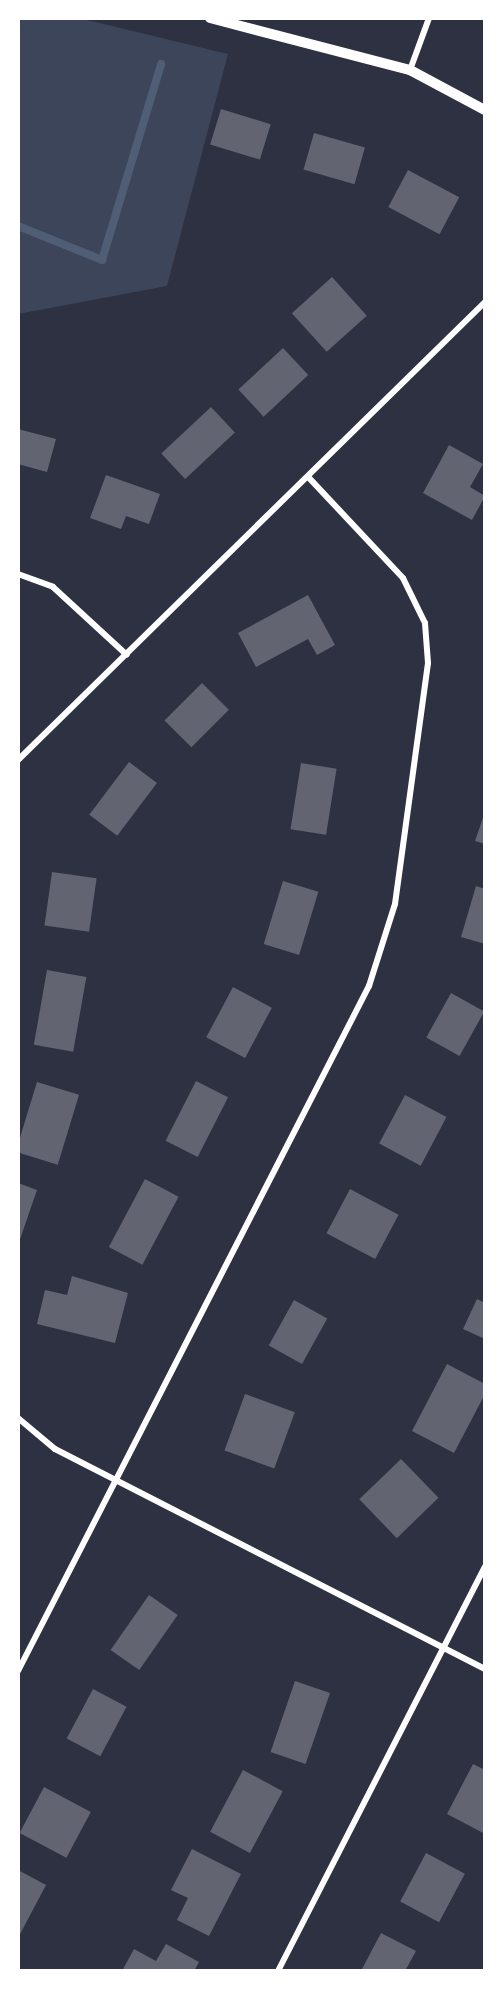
<!DOCTYPE html>
<html>
<head>
<meta charset="utf-8">
<style>
	body { margin:0 }
	#map { position:relative; width:503px; height:1989px; overflow:hidden; background:#2d3142; font-family:Helvetica,sans-serif }
	div>[style] { position:absolute }
	[style*='--x'] { left:calc(var(--x)*1px); top:calc(var(--y)*1px); width:calc(var(--w)*1px); rotate:calc(var(--a)*1deg) }
	.green>* { inset:0; background:#3c4559 }
	.stream>* { height:8px; margin:-4px; padding:0 4px; transform-origin:4px; border-radius:4px; background:#4f5d75 }
	.building>* { inset:0; background:#626471; transform-origin:0 0 }
	.minor>* { height:6px; margin:-3px; padding:0 3px; transform-origin:3px; border-radius:3px; background:#fff }
	.tertiary>* { height:10px; margin:-5px; padding:0 5px; transform-origin:5px; border-radius:5px; background:#fff }
	span { translate:-50% -50%; white-space:nowrap; text-align:center; line-height:1.15; -webkit-text-stroke:5px #fff; paint-order:stroke }
	.frame { position:absolute; inset:0; border:20px solid #fff; pointer-events:none }
</style>
</head>
<body>
<div id="map">
	<div class="green">
		<div style="clip-path:polygon(18px 18px,79px 18px,228px 54px,167px 286px,18px 314px)"></div>
	</div>
	<div class="stream">
		<div style="--x:18;--y:226;--w:91;--a:22"></div>
		<div style="--x:102;--y:260;--w:205;--a:-73.2"></div>
	</div>
	<div class="building">
		<div style="left:221px;top:109px;width:52px;height:37px;rotate:17deg"></div>
		<div style="left:314px;top:133px;width:53px;height:38px;rotate:16deg"></div>
		<div style="left:408px;top:170px;width:58px;height:42px;rotate:28deg"></div>
		<div style="left:332px;top:277px;width:52px;height:54px;rotate:48deg"></div>
		<div style="left:283px;top:348px;width:37px;height:61px;rotate:47deg"></div>
		<div style="left:211px;top:407px;width:35px;height:68px;rotate:47deg"></div>
		<div style="clip-path:polygon(18px 429px,56px 439px,47px 472px,18px 464px)"></div>
		<div style="clip-path:polygon(449px 445px,483px 464px,470px 487px,485px 496px,472px 520px,423px 493px)"></div>
		<div style="clip-path:polygon(106px 475px,160px 494px,149px 524px,126px 516px,121px 529px,90px 518px)"></div>
		<div style="clip-path:polygon(308px 595px,335px 645px,317px 655px,308px 639px,256px 667px,238px 633px)"></div>
		<div style="left:202px;top:683px;width:38px;height:53px;rotate:45deg"></div>
		<div style="left:129px;top:762px;width:35px;height:66px;rotate:37deg"></div>
		<div style="left:301px;top:763px;width:36px;height:67px;rotate:9deg"></div>
		<div style="clip-path:polygon(485px 812px,485px 844px,475px 841px)"></div>
		<div style="left:52px;top:872px;width:45px;height:54px;rotate:8deg"></div>
		<div style="left:283px;top:881px;width:37px;height:66px;rotate:17deg"></div>
		<div style="clip-path:polygon(476px 886px,485px 889px,485px 944px,461px 937px)"></div>
		<div style="left:47px;top:970px;width:40px;height:76px;rotate:10deg"></div>
		<div style="left:233px;top:987px;width:44px;height:57px;rotate:28deg"></div>
		<div style="left:451px;top:993px;width:38px;height:51px;rotate:29deg"></div>
		<div style="left:196px;top:1081px;width:36px;height:67px;rotate:27deg"></div>
		<div style="left:37px;top:1082px;width:44px;height:73px;rotate:17deg"></div>
		<div style="left:405px;top:1095px;width:47px;height:55px;rotate:28deg"></div>
		<div style="left:145px;top:1179px;width:38px;height:77px;rotate:28deg"></div>
		<div style="clip-path:polygon(18px 1183px,37px 1190px,18px 1245px)"></div>
		<div style="left:350px;top:1189px;width:55px;height:50px;rotate:28deg"></div>
		<div style="clip-path:polygon(72px 1276px,128px 1293px,115px 1343px,37px 1324px,45px 1290px,67px 1295px)"></div>
		<div style="clip-path:polygon(485px 1298px,485px 1339px,463px 1329px,477px 1299px,483px 1302px)"></div>
		<div style="left:294px;top:1300px;width:38px;height:52px;rotate:29deg"></div>
		<div style="clip-path:polygon(447px 1364px,485px 1384px,485px 1394px,454px 1453px,412px 1431px)"></div>
		<div style="left:245px;top:1394px;width:53px;height:60px;rotate:20deg"></div>
		<div style="left:401px;top:1459px;width:54px;height:58px;rotate:46deg"></div>
		<div style="left:149px;top:1595px;width:35px;height:67px;rotate:35deg"></div>
		<div style="left:295px;top:1681px;width:37px;height:75px;rotate:19deg"></div>
		<div style="left:93px;top:1689px;width:38px;height:56px;rotate:28deg"></div>
		<div style="clip-path:polygon(473px 1764px,485px 1770px,485px 1834px,447px 1814px)"></div>
		<div style="left:243px;top:1770px;width:45px;height:70px;rotate:28deg"></div>
		<div style="left:44px;top:1787px;width:53px;height:52px;rotate:28deg"></div>
		<div style="clip-path:polygon(192px 1849px,241px 1874px,209px 1936px,177px 1920px,188px 1898px,171px 1890px)"></div>
		<div style="left:426px;top:1853px;width:44px;height:55px;rotate:28deg"></div>
		<div style="clip-path:polygon(18px 1870px,46px 1885px,18px 1938px)"></div>
		<div style="clip-path:polygon(381px 1933px,416px 1951px,405px 1971px,361px 1971px)"></div>
		<div style="clip-path:polygon(166px 1944px,199px 1962px,194px 1971px,122px 1971px,134px 1949px,156px 1961px)"></div>
	</div>
	<div class="minor">
		<div style="--x:410;--y:70;--w:55;--a:-69.9"></div>
		<div style="--x:18;--y:574;--w:37;--a:20"></div>
		<div style="--x:53;--y:587;--w:100;--a:42.6"></div>
		<div style="--x:18;--y:760;--w:654;--a:-44.44"></div>
		<div style="--x:18;--y:1418;--w:48;--a:40"></div>
		<div style="--x:55;--y:1449;--w:483;--a:27.1"></div>
		<div style="--x:18;--y:1671;--w:770;--a:-62.87"></div>
		<div style="--x:369;--y:986;--w:86;--a:-72.4"></div>
		<div style="--x:395;--y:904;--w:243;--a:-82.2"></div>
		<div style="--x:428;--y:663;--w:40;--a:-94.3"></div>
		<div style="--x:425;--y:623;--w:50;--a:-116.1"></div>
		<div style="--x:403;--y:578;--w:139;--a:-133.2"></div>
		<div style="--x:278;--y:1971;--w:454;--a:-62.9"></div>
	</div>
	<div class="tertiary">
		<div style="--x:210;--y:18;--w:207;--a:14.6"></div>
		<div style="--x:410;--y:70;--w:85;--a:28.1"></div>
	</div>
	<div class="frame"></div>
</div>
</body>
</html>
